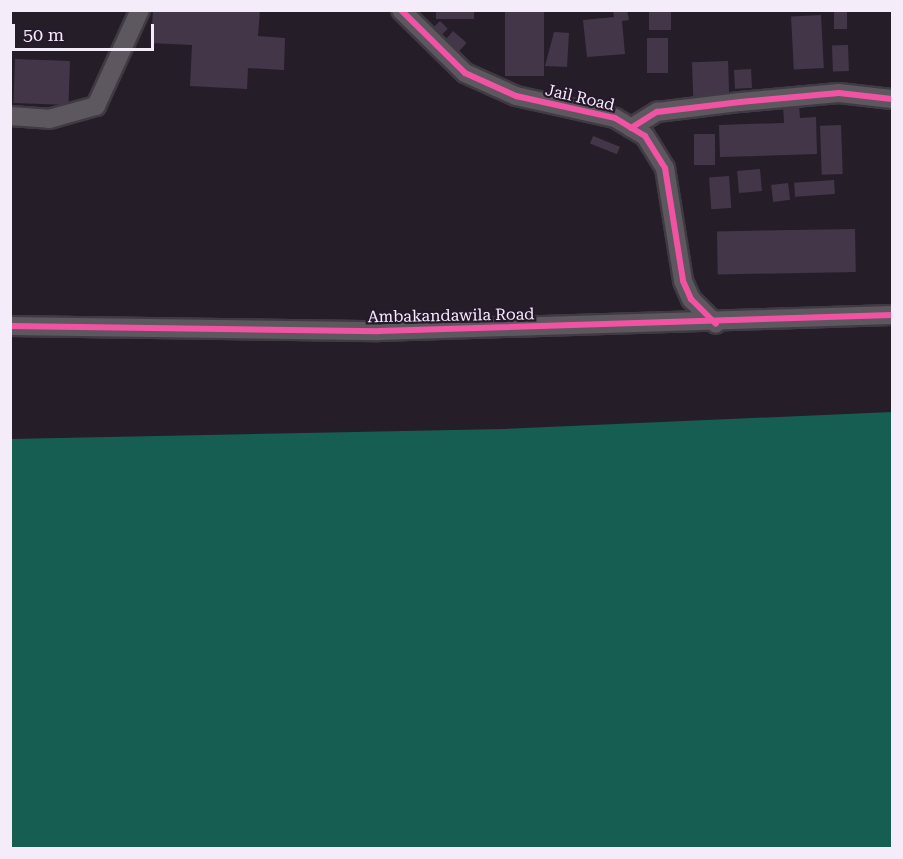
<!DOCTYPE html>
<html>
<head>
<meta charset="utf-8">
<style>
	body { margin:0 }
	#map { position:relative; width:903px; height:859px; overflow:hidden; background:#251e29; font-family:"Roboto Serif",serif }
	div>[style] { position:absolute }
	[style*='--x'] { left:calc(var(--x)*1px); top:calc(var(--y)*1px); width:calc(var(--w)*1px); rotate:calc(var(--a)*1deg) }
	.water>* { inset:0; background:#165e51 }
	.building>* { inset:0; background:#433649; transform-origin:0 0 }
	.roads { filter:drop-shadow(2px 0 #403a43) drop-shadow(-2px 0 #403a43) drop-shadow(0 2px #403a43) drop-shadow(0 -2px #403a43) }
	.street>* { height:18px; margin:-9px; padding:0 9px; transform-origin:9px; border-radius:9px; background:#5d575f }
	.cycleway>* { height:6px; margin:-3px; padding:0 3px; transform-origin:3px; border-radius:3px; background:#f153a3 }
	span { translate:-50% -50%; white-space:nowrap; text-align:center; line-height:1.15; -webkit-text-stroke:4.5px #27192d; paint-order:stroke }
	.street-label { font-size:16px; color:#f5ecf9 }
	.frame { position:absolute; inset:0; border:12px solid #f5ecf9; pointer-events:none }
	.scale { position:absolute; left:12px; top:24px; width:142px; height:27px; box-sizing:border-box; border:3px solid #f5ecf9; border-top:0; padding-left:8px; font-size:18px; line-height:21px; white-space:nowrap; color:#f5ecf9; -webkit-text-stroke:4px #27192d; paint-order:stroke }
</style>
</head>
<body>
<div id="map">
	<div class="water">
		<div style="clip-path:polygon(892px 412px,892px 848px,11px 848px,11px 439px,504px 429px)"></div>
	</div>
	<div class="building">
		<div style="clip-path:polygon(153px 10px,260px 10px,258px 36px,285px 38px,284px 70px,248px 68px,247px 89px,190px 86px,192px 45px,151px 43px)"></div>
		<div style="left:436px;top:10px;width:38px;height:9px"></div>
		<div style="left:505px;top:10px;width:39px;height:66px"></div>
		<div style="clip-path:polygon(613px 10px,627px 10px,629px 20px,622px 21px,625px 54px,587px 57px,583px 20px,614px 17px)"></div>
		<div style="left:649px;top:10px;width:22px;height:20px"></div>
		<div style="left:834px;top:10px;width:13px;height:19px"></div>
		<div style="left:821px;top:15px;width:53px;height:30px;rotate:87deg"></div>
		<div style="left:440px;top:21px;width:11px;height:10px;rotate:45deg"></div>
		<div style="left:453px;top:31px;width:18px;height:13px;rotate:41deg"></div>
		<div style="clip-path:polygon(554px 32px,569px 33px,567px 67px,545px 66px)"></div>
		<div style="left:647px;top:38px;width:21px;height:35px"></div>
		<div style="left:848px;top:45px;width:26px;height:16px;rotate:88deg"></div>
		<div style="left:15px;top:59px;width:55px;height:44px;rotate:2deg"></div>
		<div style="left:728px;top:61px;width:34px;height:36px;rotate:88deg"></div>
		<div style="left:751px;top:69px;width:19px;height:17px;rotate:87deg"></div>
		<div style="clip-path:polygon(783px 105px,799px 105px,800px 118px,816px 117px,817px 154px,720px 157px,719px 125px,784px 123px)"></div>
		<div style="left:841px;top:125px;width:49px;height:21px;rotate:88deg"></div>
		<div style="left:694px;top:134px;width:21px;height:31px"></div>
		<div style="left:593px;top:136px;width:29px;height:8px;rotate:22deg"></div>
		<div style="left:760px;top:169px;width:22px;height:23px;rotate:85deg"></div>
		<div style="left:729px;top:176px;width:32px;height:20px;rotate:86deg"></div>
		<div style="left:834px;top:180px;width:14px;height:40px;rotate:86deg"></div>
		<div style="left:788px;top:183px;width:17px;height:17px;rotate:83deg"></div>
		<div style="left:855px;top:229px;width:43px;height:138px;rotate:89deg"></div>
	</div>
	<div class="roads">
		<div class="street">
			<div style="--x:401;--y:10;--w:90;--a:44.5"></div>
			<div style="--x:465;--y:73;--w:56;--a:24.3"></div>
			<div style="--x:516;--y:96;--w:101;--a:12.5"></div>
			<div style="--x:615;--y:118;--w:35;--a:31"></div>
			<div style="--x:645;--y:136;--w:38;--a:58"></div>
			<div style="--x:665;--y:168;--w:114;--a:80.9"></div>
			<div style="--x:683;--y:281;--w:20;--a:66"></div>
			<div style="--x:691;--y:299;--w:35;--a:45"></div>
			<div style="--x:10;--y:116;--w:39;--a:4"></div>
			<div style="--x:49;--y:119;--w:49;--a:-15.5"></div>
			<div style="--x:96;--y:106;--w:106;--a:-65.4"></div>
			<div style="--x:631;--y:128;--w:31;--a:-32"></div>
			<div style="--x:657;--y:112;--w:84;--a:-6.9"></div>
			<div style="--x:740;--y:102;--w:99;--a:-5.2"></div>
			<div style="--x:839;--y:93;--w:53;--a:6.5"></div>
			<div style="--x:10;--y:326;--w:369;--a:0.8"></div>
			<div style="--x:379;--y:331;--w:513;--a:-1.79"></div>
		</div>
	</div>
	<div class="cycleway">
		<div style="--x:401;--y:10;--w:90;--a:44.5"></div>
		<div style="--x:465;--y:73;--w:56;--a:24.3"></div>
		<div style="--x:516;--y:96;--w:101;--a:12.5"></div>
		<div style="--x:615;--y:118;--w:35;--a:31"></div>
		<div style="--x:645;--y:136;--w:38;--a:58"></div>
		<div style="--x:665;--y:168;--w:114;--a:80.9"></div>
		<div style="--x:683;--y:281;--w:20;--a:66"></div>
		<div style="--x:691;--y:299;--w:35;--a:45"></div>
		<div style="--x:631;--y:128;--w:31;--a:-32"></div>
		<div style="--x:657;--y:112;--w:84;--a:-6.9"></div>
		<div style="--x:740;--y:102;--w:99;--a:-5.2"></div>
		<div style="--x:839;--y:93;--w:53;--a:6.5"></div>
		<div style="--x:10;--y:326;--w:369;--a:0.8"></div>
		<div style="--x:379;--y:331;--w:513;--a:-1.79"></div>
	</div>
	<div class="street-label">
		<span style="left:580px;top:98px;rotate:13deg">Jail Road</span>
		<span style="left:451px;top:316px;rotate:-1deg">Ambakandawila Road</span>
	</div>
	<div class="frame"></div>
	<div class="scale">50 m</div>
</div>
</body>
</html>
